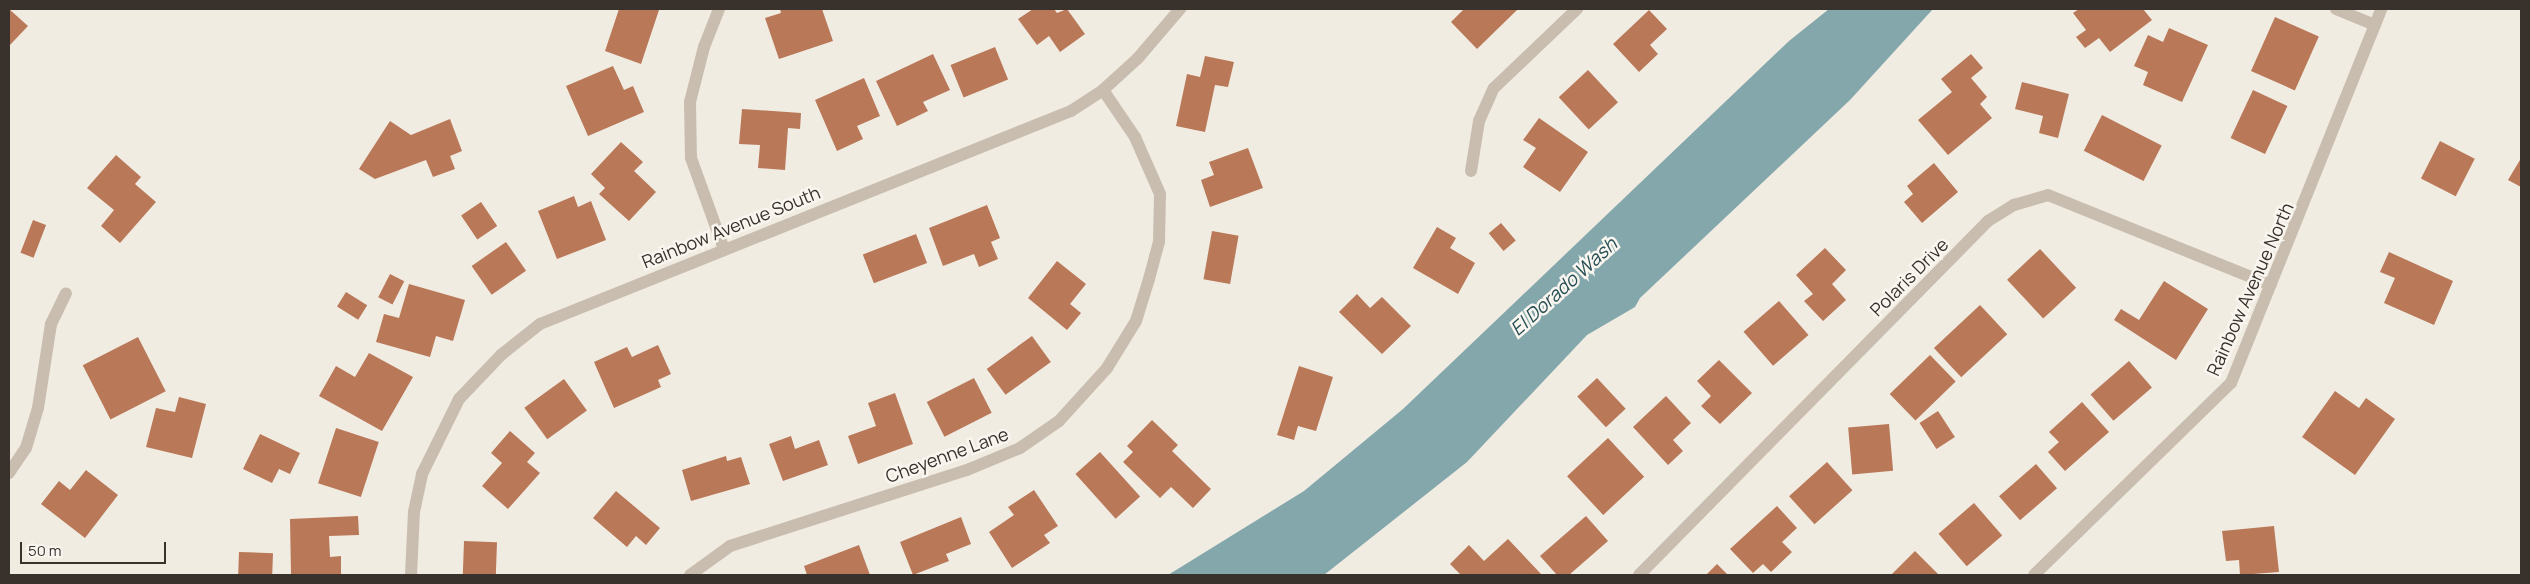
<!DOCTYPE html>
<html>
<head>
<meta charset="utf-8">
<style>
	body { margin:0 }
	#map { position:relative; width:2530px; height:584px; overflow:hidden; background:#f1ece2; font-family:Manrope,sans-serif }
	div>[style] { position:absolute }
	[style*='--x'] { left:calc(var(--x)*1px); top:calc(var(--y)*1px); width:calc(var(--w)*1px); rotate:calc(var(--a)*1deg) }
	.water>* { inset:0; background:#84a7ac }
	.building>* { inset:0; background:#b97858; transform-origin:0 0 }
	.minor>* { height:12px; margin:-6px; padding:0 6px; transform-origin:6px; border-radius:6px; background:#c9bdaf }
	span { translate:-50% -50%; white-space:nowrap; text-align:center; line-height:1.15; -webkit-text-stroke:5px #f9f5ef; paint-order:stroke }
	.street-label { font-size:18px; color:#38312c }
	.water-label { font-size:19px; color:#264f56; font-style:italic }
	.frame { position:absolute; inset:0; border:10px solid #38312c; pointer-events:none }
	.scale { position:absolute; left:20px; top:542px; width:146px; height:22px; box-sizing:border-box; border:2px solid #38312c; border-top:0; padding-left:6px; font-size:15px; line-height:18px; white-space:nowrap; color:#38312c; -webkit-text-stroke:4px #f9f5ef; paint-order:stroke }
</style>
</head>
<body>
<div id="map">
	<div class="water">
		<div style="clip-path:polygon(1829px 9px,1933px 9px,1850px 100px,1640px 298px,1635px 307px,1587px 335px,1467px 462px,1324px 575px,1168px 575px,1304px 491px,1403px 409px,1789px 41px)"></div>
	</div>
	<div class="building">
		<div style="clip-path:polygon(9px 9px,28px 26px,9px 46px)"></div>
		<div style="clip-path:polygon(619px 9px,659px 10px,641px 64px,605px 51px)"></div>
		<div style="clip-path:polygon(780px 9px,822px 9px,833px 41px,779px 59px,765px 18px,781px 13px)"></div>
		<div style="clip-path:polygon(1033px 9px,1054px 9px,1057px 13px,1067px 9px,1085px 34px,1060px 52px,1049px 36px,1037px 45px,1018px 19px)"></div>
		<div style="clip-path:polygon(1464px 9px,1516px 9px,1517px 10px,1477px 49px,1451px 22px)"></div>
		<div style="clip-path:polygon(2079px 9px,2143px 9px,2152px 20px,2110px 52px,2099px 38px,2085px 48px,2076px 37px,2086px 30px,2073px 13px)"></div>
		<div style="clip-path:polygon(1649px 10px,1667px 29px,1650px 45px,1658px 54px,1639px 72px,1613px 44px)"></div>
		<div style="left:2275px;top:17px;width:48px;height:59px;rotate:24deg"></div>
		<div style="clip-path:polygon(2169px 28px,2208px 45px,2182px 102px,2143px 85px,2148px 72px,2134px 66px,2148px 35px,2163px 42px)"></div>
		<div style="left:995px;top:47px;width:35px;height:48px;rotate:68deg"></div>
		<div style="clip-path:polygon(933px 54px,950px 90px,923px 102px,928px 111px,897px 126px,876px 81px)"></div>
		<div style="clip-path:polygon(1971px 54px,1983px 68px,1971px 78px,1987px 97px,1980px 104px,1992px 118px,1948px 155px,1918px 120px,1952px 92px,1941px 79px)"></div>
		<div style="clip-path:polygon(1205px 56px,1234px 62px,1228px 87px,1215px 85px,1205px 132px,1176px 126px,1187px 74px,1200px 77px)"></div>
		<div style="clip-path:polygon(613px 66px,624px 90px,633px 86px,644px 112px,588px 136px,566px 86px)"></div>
		<div style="left:1588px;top:70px;width:44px;height:40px;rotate:47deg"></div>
		<div style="clip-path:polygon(864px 78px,880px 116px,857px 126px,863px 139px,837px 151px,815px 100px)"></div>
		<div style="clip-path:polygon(2022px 82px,2069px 94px,2058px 138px,2039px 133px,2043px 116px,2015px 109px)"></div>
		<div style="left:2253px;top:90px;width:38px;height:53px;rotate:25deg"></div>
		<div style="clip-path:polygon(742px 109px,801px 113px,800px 129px,788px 128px,785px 170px,758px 168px,760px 145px,739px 144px)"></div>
		<div style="left:2102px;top:115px;width:67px;height:40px;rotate:27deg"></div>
		<div style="clip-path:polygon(1539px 118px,1588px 152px,1560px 192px,1523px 167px,1536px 148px,1523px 140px)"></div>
		<div style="clip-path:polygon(450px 119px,462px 151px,450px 156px,455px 169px,433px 177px,426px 160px,375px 179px,359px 169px,390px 121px,411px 135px)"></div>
		<div style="left:2440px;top:141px;width:39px;height:42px;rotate:27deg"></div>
		<div style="clip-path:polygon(621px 142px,643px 162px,634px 171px,656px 192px,629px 221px,599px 194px,605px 188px,591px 174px)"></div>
		<div style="clip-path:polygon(1248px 148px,1263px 188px,1210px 207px,1201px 180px,1214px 175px,1209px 162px)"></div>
		<div style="clip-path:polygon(116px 155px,141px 177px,135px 184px,156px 202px,120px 243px,101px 226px,114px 210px,87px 188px)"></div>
		<div style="clip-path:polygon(2520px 160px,2521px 161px,2521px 187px,2508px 180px)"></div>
		<div style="clip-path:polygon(1934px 163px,1958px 192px,1922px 223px,1904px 202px,1913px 194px,1907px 186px)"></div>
		<div style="clip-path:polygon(574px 196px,578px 207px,591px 201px,606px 240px,557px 259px,538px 211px)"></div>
		<div style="left:481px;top:202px;width:29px;height:24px;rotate:56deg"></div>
		<div style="clip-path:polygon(987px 205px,1000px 238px,991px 242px,998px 259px,979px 267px,974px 254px,943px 266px,929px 228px)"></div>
		<div style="left:33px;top:220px;width:14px;height:35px;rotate:21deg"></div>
		<div style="left:1501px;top:223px;width:23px;height:16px;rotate:50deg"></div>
		<div style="clip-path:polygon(1437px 227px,1456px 238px,1450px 248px,1475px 263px,1458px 294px,1413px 268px)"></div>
		<div style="left:1212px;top:231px;width:27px;height:49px;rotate:10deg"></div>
		<div style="left:916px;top:234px;width:31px;height:57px;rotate:69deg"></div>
		<div style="left:506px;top:242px;width:35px;height:42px;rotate:55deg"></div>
		<div style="clip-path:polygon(1825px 248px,1846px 270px,1832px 284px,1846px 300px,1823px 321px,1804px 301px,1813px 294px,1796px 275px)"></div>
		<div style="left:2040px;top:249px;width:53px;height:45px;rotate:47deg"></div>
		<div style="clip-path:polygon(2389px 252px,2453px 281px,2434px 325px,2384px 303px,2395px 278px,2380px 272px)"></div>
		<div style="clip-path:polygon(1057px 261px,1086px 284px,1070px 304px,1081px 313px,1067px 330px,1028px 298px)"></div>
		<div style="left:390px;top:274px;width:16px;height:26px;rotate:27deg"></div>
		<div style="clip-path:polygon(2164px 281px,2208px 309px,2176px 360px,2114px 320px,2121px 309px,2139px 320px)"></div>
		<div style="clip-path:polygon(409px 284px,465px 300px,453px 341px,436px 336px,430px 357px,376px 342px,384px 314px,399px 318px)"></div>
		<div style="left:346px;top:292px;width:25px;height:17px;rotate:32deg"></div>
		<div style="clip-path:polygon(1357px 294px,1370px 308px,1382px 297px,1411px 326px,1382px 354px,1339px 312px)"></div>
		<div style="left:1779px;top:301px;width:45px;height:47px;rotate:49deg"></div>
		<div style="left:1980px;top:305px;width:40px;height:63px;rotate:47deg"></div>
		<div style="left:1032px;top:336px;width:32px;height:56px;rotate:54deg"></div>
		<div style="left:138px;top:337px;width:61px;height:62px;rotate:63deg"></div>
		<div style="clip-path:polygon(658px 345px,671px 374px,658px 380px,661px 387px,614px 408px,594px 362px,627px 347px,632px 357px)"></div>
		<div style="clip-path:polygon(369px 353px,413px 377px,382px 431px,319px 396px,336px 366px,355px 377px)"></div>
		<div style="left:1930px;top:355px;width:37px;height:56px;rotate:46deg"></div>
		<div style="clip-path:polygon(1719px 360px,1752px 393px,1720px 424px,1701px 406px,1711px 396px,1697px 381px)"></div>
		<div style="left:2129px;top:361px;width:35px;height:51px;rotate:49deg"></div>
		<div style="clip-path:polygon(1299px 366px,1333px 377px,1316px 431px,1298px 426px,1294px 440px,1277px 435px)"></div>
		<div style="left:974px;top:378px;width:39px;height:53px;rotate:63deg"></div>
		<div style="left:1597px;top:378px;width:42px;height:27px;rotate:47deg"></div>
		<div style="left:564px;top:379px;width:39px;height:49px;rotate:54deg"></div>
		<div style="clip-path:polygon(2335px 391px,2359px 408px,2366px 398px,2395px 419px,2355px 475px,2302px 437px)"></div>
		<div style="clip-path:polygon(895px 393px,913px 444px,858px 464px,848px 436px,876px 426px,868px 403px)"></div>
		<div style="clip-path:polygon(1666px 396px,1691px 423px,1673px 440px,1683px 451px,1668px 465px,1633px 427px)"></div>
		<div style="clip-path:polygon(179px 397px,206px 404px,192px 458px,146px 447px,156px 408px,175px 412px)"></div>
		<div style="clip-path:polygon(2082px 402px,2109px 432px,2065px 471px,2048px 452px,2059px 442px,2049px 432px)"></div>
		<div style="left:1938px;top:411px;width:31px;height:22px;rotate:57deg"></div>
		<div style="clip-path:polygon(1152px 420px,1178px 445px,1172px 451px,1211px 489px,1193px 508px,1171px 487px,1160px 498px,1123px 462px,1133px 452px,1127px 446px)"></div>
		<div style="left:1889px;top:424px;width:47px;height:41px;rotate:85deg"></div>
		<div style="left:336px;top:428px;width:45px;height:58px;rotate:18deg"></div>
		<div style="clip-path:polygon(510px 431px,535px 453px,527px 462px,540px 473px,508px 509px,482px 486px,502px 463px,491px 453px)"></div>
		<div style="clip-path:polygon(260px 434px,300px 453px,290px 474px,279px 469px,272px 483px,243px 469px)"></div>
		<div style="clip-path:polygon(791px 436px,795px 449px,819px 440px,828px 465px,783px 481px,769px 444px)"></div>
		<div style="left:1608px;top:438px;width:53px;height:56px;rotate:47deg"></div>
		<div style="left:1100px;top:452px;width:60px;height:33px;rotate:48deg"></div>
		<div style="clip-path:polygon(726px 456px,727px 461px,741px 457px,750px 484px,691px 501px,682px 470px)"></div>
		<div style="left:1827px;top:462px;width:38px;height:51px;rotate:48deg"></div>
		<div style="left:2036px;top:464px;width:32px;height:49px;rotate:49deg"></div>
		<div style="clip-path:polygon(86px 470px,118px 495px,85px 538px,41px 504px,59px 481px,70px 490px)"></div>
		<div style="clip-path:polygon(1034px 490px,1058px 526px,1044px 535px,1050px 543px,1012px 568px,989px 532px,1014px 515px,1008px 507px)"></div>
		<div style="clip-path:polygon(616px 491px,660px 528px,646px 545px,636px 536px,627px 547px,593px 518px)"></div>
		<div style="left:1974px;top:503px;width:43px;height:47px;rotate:49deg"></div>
		<div style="clip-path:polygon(1777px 506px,1797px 528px,1782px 542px,1792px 552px,1771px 572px,1763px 564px,1753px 573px,1730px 549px)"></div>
		<div style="clip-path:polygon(358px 516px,359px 535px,329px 536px,330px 557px,341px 556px,341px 574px,291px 575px,290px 519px)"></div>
		<div style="clip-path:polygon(1586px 516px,1608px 541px,1569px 575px,1557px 575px,1540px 556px)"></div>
		<div style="clip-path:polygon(961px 517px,971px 544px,946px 554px,949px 561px,913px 575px,900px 542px)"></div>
		<div style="clip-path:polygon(2274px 526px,2279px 572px,2240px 575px,2239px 560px,2226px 561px,2222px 531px)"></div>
		<div style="clip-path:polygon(1508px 539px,1542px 575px,1461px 575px,1450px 564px,1469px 545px,1484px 561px)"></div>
		<div style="left:464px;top:541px;width:33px;height:34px;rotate:2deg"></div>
		<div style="clip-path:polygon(859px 545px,870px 575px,807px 575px,804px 566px)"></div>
		<div style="clip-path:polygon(1915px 551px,1939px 575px,1891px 575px)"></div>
		<div style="left:239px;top:552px;width:34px;height:23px;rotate:2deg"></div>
		<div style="clip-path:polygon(1717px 564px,1728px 575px,1706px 575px)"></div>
	</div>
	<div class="minor">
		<div style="--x:719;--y:9;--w:41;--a:111.5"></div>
		<div style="--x:704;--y:47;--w:57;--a:104.3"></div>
		<div style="--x:690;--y:102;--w:56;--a:89"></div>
		<div style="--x:691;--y:158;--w:97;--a:70.1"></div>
		<div style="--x:2336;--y:9;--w:42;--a:22.3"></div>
		<div style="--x:1471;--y:171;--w:51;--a:-80.9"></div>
		<div style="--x:1479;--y:121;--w:36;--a:-66"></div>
		<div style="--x:1494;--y:88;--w:115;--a:-43.6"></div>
		<div style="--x:9;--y:473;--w:30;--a:-56"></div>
		<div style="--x:26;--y:448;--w:42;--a:-73.3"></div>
		<div style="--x:38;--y:408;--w:85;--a:-81.2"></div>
		<div style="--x:51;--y:324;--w:34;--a:-64"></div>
		<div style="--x:411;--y:575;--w:63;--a:-87.3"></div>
		<div style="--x:414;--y:512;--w:39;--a:-78"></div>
		<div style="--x:422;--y:474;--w:84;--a:-63.7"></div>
		<div style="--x:459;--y:399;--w:61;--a:-46.3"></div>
		<div style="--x:501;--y:355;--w:50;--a:-38.5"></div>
		<div style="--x:540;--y:324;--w:572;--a:-21.86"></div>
		<div style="--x:1071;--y:111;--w:38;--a:-33"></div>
		<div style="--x:1103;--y:90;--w:47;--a:-42.4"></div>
		<div style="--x:1138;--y:58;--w:65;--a:-49.4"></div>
		<div style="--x:690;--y:575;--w:49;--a:-35.9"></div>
		<div style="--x:730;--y:546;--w:249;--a:-17.8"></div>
		<div style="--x:967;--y:470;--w:57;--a:-22.5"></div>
		<div style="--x:1020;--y:448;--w:47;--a:-34.7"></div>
		<div style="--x:1059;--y:421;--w:72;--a:-47.8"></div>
		<div style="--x:1107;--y:368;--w:55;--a:-58.3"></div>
		<div style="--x:1136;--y:321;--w:44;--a:-72.8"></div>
		<div style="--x:1149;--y:279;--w:39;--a:-75"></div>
		<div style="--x:1159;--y:241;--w:47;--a:-88.8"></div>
		<div style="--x:1160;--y:194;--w:62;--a:-113.7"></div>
		<div style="--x:1135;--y:137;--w:57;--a:-124.2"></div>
		<div style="--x:1639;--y:575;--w:497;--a:-45.4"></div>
		<div style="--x:1988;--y:221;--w:31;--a:-32"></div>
		<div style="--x:2014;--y:205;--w:35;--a:-16"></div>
		<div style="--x:2048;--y:195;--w:240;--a:22"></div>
		<div style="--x:2034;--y:575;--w:275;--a:-44.3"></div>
		<div style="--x:2231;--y:383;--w:403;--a:-68.1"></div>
	</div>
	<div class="street-label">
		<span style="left:731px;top:227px;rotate:-22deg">Rainbow Avenue South</span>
		<span style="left:1909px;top:277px;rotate:-45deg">Polaris Drive</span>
		<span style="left:2250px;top:289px;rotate:-66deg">Rainbow Avenue North</span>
		<span style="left:947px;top:455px;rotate:-20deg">Cheyenne Lane</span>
	</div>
	<div class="water-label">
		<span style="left:1564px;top:287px;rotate:-42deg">El Dorado Wash</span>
	</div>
	<div class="frame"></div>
	<div class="scale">50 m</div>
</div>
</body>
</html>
